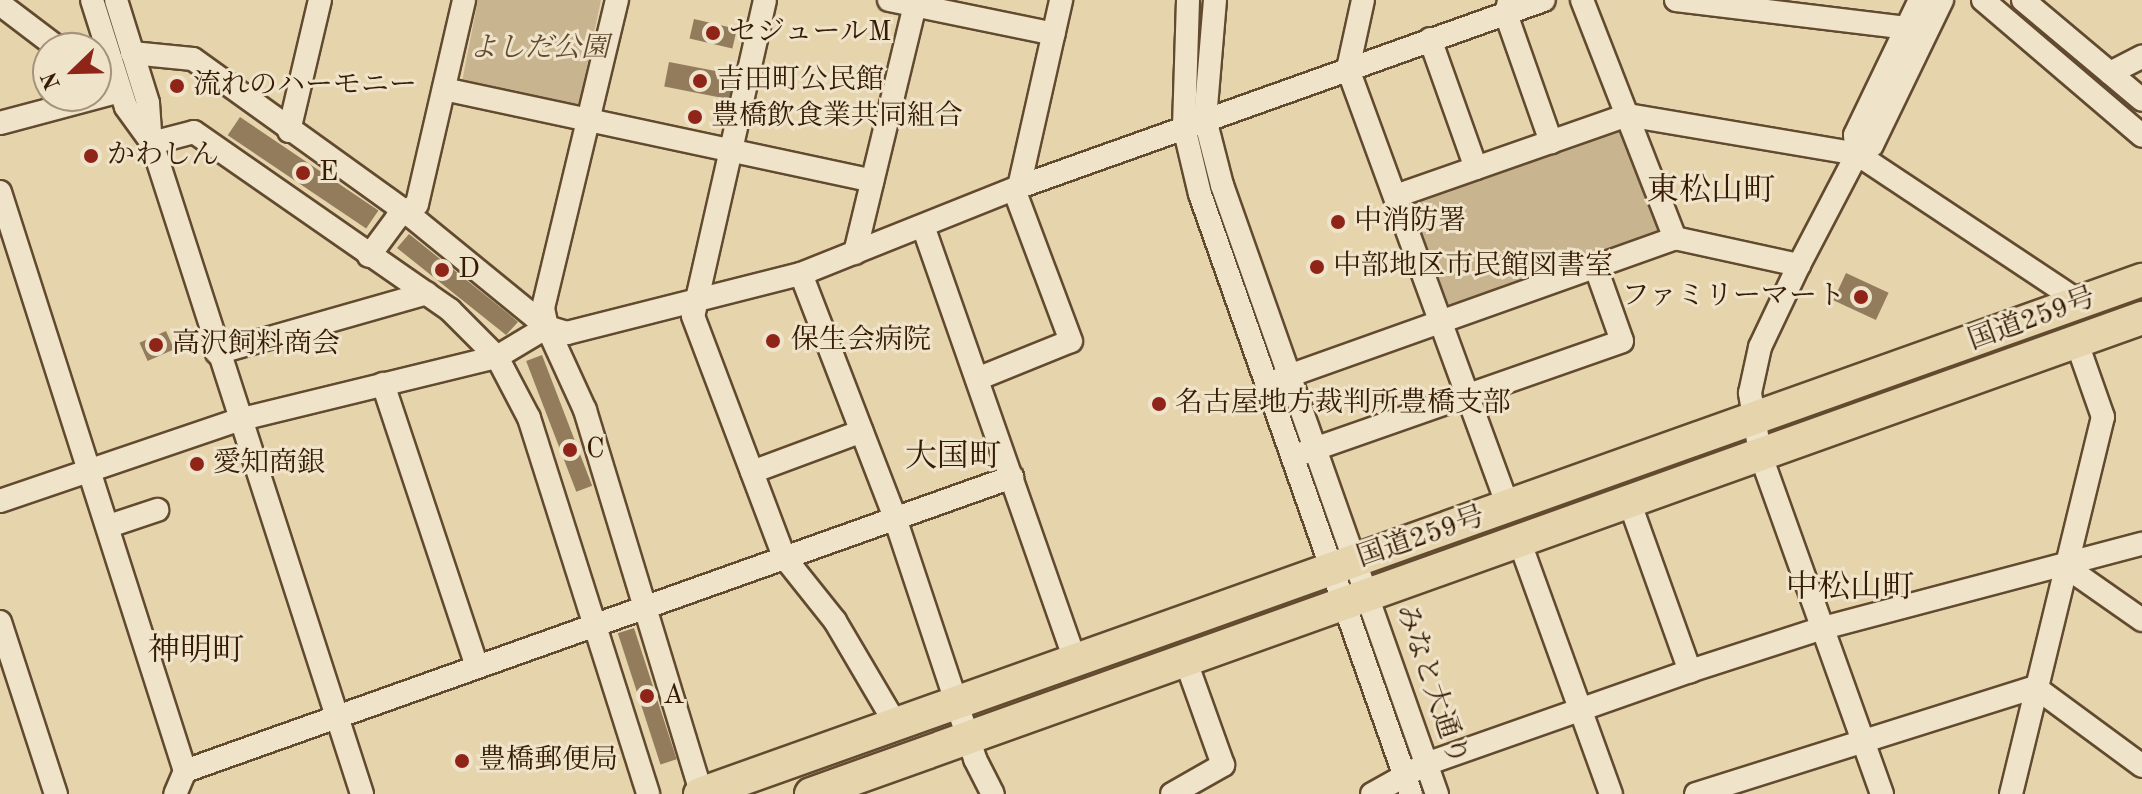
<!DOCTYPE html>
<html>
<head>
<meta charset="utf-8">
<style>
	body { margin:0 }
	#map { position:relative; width:2142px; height:794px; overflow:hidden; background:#e6d4ad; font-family:"Old Standard TT","Noto Serif JP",serif }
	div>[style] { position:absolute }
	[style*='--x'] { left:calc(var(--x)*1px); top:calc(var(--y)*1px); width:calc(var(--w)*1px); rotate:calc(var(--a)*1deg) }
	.green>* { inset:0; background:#c8b590 }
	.building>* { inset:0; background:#927c5c; transform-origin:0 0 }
	.roads { filter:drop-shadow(2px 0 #624a2f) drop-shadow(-2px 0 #624a2f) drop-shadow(0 2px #624a2f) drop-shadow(0 -2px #624a2f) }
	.minor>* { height:22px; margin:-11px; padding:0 11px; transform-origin:11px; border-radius:11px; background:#efe3ca }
	.highway>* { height:32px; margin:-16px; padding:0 16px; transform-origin:16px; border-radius:16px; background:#e6d4ad }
	.dots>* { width:22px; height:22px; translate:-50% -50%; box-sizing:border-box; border:4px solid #efe3ca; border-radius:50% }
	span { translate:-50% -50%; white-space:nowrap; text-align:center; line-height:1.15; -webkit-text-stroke:6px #efe3ca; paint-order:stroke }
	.poi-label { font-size:28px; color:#361c05 }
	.left { translate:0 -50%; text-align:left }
	.right { translate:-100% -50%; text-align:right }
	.park-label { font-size:28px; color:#624a2f; font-style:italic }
	.street-label { font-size:28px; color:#361c05 }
	.quarter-label { font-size:32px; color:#361c05 }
	.north { position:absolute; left:32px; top:32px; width:80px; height:80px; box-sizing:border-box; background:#efe3ca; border:2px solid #a5937b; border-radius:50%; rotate:247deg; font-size:22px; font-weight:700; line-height:32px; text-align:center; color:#361c05 }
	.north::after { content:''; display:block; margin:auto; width:28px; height:36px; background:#8f2418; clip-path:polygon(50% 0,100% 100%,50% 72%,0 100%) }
</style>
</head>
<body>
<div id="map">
	<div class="green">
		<div style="clip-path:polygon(478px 0,601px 0,578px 109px,462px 82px)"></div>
		<div style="clip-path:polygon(1616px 126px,1624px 131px,1663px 232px,1447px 310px,1411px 198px)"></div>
	</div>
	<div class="building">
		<div style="left:694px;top:19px;width:44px;height:20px;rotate:13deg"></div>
		<div style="left:669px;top:62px;width:66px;height:25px;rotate:11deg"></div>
		<div style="left:240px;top:117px;width:167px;height:22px;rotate:34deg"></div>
		<div style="clip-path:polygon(409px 234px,510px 315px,518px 322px,506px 335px,397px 248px)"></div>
		<div style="left:1846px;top:273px;width:47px;height:30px;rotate:25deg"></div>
		<div style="left:166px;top:331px;width:20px;height:29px;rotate:66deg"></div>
		<div style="left:542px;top:355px;width:140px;height:17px;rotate:69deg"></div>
		<div style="left:634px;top:628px;width:138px;height:17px;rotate:72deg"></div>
	</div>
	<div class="roads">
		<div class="minor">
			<div style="--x:92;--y:0;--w:112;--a:72.4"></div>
			<div style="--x:126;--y:107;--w:44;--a:54.2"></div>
			<div style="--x:152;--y:143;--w:684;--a:72.12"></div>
			<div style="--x:116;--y:0;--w:108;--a:72.7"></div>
			<div style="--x:148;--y:103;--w:39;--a:86"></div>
			<div style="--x:765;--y:0;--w:324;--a:102.8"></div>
			<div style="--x:693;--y:316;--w:258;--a:69.3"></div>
			<div style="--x:784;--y:557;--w:82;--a:51.4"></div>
			<div style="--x:835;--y:621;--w:118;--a:59.5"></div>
			<div style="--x:889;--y:0;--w:168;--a:11.6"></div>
			<div style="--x:1188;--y:0;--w:127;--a:91.8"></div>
			<div style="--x:1184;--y:127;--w:69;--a:76.6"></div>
			<div style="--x:1200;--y:194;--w:636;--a:70.62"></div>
			<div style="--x:1215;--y:0;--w:119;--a:94.8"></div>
			<div style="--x:1205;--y:119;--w:68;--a:75.6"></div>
			<div style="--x:1222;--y:185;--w:646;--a:70.56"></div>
			<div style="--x:1363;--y:0;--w:71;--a:102.3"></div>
			<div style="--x:1348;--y:69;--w:466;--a:69.9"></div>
			<div style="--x:1582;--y:0;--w:256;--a:68.7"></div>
			<div style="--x:1676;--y:0;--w:232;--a:6.9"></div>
			<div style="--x:1983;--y:0;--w:209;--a:40.5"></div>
			<div style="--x:2023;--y:0;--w:155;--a:40"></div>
			<div style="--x:1509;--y:1;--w:13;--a:103"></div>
			<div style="--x:1506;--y:14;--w:136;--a:70.6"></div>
			<div style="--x:0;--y:4;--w:73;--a:37.2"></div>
			<div style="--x:1430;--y:39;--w:137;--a:70.4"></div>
			<div style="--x:132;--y:53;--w:61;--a:5.6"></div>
			<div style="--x:193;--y:59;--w:262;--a:35.7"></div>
			<div style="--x:406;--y:212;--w:182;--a:39.2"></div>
			<div style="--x:547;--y:327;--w:91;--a:65.4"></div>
			<div style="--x:585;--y:410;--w:401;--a:73.1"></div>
			<div style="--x:2110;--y:73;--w:36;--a:-27"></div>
			<div style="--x:444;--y:89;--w:438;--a:12.1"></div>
			<div style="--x:0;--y:123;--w:124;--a:-14.9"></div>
			<div style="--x:289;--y:131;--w:135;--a:-76.7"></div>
			<div style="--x:152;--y:143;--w:43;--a:-14.7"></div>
			<div style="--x:194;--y:132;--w:312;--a:34.8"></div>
			<div style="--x:450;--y:310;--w:66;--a:45"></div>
			<div style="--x:497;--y:357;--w:69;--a:62.3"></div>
			<div style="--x:529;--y:418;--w:394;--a:72.4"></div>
			<div style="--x:1857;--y:154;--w:19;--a:-96"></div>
			<div style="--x:1855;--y:135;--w:150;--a:-64.3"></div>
			<div style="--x:1019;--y:187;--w:192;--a:-77.3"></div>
			<div style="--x:0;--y:192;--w:608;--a:72.28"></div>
			<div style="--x:185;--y:771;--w:25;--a:113"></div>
			<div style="--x:1396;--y:196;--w:245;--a:-19.3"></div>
			<div style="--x:1627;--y:115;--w:233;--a:9.6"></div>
			<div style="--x:1857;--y:154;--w:268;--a:33.6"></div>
			<div style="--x:923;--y:226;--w:460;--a:70.7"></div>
			<div style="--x:855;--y:253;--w:260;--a:-76.4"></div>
			<div style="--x:369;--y:256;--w:47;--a:-53.6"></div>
			<div style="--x:397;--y:218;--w:24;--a:-35"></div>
			<div style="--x:417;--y:204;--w:209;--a:-77"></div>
			<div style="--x:801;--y:274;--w:261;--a:68.9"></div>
			<div style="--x:895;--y:518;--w:254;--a:71.6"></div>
			<div style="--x:975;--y:759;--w:39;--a:63"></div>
			<div style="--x:547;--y:327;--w:21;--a:17"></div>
			<div style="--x:567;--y:333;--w:241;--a:-14.2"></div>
			<div style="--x:801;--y:274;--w:235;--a:-21.8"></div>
			<div style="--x:1019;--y:187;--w:557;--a:-19.61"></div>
			<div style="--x:547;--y:327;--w:19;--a:-102"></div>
			<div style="--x:543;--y:308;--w:317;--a:-76.5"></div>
			<div style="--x:217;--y:353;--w:218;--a:-15.9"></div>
			<div style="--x:977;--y:379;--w:101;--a:-22"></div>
			<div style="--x:1071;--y:341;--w:162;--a:-110.6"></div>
			<div style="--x:1280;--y:379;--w:419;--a:-19.6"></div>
			<div style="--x:1675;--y:238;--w:127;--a:12.3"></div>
			<div style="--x:383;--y:384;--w:297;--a:71.6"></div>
			<div style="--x:1303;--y:453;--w:338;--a:-19.3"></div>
			<div style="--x:1622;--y:341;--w:77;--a:-109.6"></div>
			<div style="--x:752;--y:472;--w:117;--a:-20.4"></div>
			<div style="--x:0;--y:501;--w:251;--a:-18.8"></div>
			<div style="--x:238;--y:420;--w:267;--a:-13.7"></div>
			<div style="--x:497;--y:357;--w:58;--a:-31"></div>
			<div style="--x:1629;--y:501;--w:181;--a:70.3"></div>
			<div style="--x:109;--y:526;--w:51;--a:-18.4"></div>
			<div style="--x:1519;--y:540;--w:270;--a:70.1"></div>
			<div style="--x:2065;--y:566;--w:94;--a:35"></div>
			<div style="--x:0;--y:622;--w:181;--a:72"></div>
			<div style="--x:185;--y:771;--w:878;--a:-19.57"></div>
			<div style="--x:1172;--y:794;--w:59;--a:-29.6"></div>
			<div style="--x:1223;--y:765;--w:113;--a:-109.7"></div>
			<div style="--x:1372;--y:794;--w:62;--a:-29.1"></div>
			<div style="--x:1426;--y:764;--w:280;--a:-19.4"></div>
			<div style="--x:1690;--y:671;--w:140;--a:-17.9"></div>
			<div style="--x:1823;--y:628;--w:330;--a:-14.8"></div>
			<div style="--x:1696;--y:794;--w:355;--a:-17.5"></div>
			<div style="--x:2035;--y:687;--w:133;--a:36.4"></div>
			<div style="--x:1882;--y:794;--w:362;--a:-109.7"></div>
			<div style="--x:1760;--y:453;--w:61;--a:-99.5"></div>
			<div style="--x:1750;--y:393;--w:47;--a:-77.7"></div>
			<div style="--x:1760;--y:347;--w:91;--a:-64.6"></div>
			<div style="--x:1799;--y:265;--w:125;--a:-62.4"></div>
			<div style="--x:1857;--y:154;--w:17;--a:-31"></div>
			<div style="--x:1872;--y:145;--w:161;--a:-64.2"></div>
			<div style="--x:2011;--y:794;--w:388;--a:-76.3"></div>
			<div style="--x:2103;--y:417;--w:78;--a:-109.4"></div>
		</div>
		<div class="highway">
			<div style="--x:700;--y:794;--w:1531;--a:-19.62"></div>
			<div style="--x:811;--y:794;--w:1414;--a:-19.68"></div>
		</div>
	</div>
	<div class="dots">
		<div style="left:713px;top:33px;background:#8f2418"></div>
		<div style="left:700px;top:81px;background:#8f2418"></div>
		<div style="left:177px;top:86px;background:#8f2418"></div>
		<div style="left:695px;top:117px;background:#8f2418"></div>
		<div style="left:91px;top:156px;background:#8f2418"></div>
		<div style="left:303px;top:173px;background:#8f2418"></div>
		<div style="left:1338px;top:222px;background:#8f2418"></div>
		<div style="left:1317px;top:267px;background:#8f2418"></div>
		<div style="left:442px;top:270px;background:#8f2418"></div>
		<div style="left:1861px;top:297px;background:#8f2418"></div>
		<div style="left:773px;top:341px;background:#8f2418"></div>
		<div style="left:156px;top:345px;background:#8f2418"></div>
		<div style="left:1159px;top:404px;background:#8f2418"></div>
		<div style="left:570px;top:450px;background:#8f2418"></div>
		<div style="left:197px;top:464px;background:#8f2418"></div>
		<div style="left:647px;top:696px;background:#8f2418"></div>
		<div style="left:462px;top:761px;background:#8f2418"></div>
	</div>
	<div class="poi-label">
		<span class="left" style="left:729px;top:33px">セジュールM</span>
		<span class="left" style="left:716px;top:81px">吉田町公民館</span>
		<span class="left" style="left:193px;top:86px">流れのハーモニー</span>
		<span class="left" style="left:711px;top:117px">豊橋飲食業共同組合</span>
		<span class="left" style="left:107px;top:156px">かわしん</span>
		<span class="left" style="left:319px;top:173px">E</span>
		<span class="left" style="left:1354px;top:222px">中消防署</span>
		<span class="left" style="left:1333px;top:267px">中部地区市民館図書室</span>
		<span class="left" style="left:458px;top:270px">D</span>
		<span class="right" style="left:1845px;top:297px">ファミリーマート</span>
		<span class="left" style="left:791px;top:341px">保生会病院</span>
		<span class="left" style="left:172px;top:345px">高沢飼料商会</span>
		<span class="left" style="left:1175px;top:404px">名古屋地方裁判所豊橋支部</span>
		<span class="left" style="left:586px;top:450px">C</span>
		<span class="left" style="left:213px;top:464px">愛知商銀</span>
		<span class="left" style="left:663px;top:696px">A</span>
		<span class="left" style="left:478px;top:761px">豊橋郵便局</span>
	</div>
	<div class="park-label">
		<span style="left:539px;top:49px">よしだ公園</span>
	</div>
	<div class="street-label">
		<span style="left:2032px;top:320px;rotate:-20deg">国道259号</span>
		<span style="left:1421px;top:538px;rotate:-19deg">国道259号</span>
		<span style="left:1431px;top:685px;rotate:71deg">みなと大通り</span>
	</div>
	<div class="quarter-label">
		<span style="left:1711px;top:192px">東松山町</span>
		<span style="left:953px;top:458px">大国町</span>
		<span style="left:1850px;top:589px">中松山町</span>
		<span style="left:196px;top:652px">神明町</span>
	</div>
	<div class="north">N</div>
</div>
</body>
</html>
